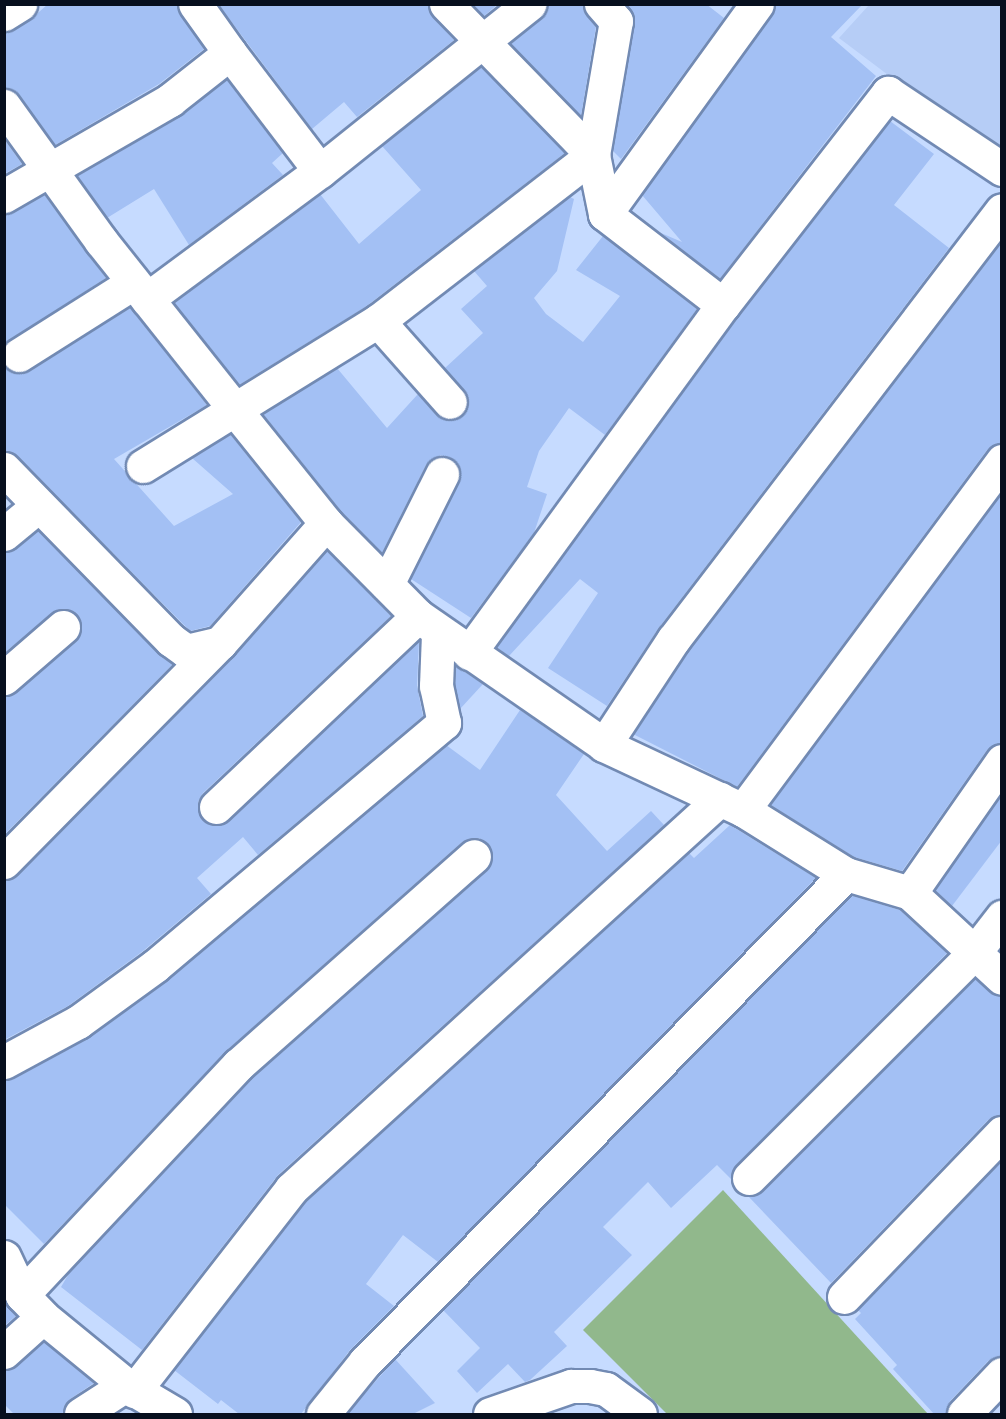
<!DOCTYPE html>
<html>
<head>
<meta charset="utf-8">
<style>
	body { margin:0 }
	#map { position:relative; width:1006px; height:1419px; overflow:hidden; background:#c6dbff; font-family:"DejaVu Sans",sans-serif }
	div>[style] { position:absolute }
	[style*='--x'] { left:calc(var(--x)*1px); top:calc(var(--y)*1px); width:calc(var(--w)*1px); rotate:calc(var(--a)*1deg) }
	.built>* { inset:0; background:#b6cdf6 }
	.green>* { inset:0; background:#91b88c }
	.building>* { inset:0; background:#a3c0f4 }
	.roads { filter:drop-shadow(2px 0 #728ab3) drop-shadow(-2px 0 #728ab3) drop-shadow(0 2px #728ab3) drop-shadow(0 -2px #728ab3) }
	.minor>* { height:33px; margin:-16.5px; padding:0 16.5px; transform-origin:16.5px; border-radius:16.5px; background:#fff }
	span { translate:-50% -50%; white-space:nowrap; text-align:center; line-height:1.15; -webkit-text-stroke:5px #dde7fa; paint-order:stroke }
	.frame { position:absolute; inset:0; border:6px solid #070f1e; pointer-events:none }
</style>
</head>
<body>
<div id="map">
	<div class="built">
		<div style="clip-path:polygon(869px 5px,1001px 5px,1001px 160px,839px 38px)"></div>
	</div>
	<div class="green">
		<div style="clip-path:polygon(723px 1190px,928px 1414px,667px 1414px,583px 1330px)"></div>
	</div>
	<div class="building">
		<div style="clip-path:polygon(48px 4px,176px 4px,204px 49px,159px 84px,55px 145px,19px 95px,4px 88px,4px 33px,30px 20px)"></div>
		<div style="clip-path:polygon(218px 4px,428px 4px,433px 17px,454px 40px,357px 117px,344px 102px,312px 129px)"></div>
		<div style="clip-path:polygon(473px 4px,498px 4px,484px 16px)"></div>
		<div style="clip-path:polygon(547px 4px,583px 4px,596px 27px,581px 116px,510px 43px,541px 18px)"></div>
		<div style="clip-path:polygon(626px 4px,706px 4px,724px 18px,621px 159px,613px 151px,634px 24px)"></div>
		<div style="clip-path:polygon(776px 4px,863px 4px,831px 37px,876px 76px,720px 279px,661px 233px,682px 242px,642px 195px)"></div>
		<div style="clip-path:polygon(481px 67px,565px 153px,364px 308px,239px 385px,174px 303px,320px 194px,359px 244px,421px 190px,382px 146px)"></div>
		<div style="clip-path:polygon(227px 79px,283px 153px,272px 163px,283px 175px,189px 245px,154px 189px,107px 218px,77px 175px,179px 116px)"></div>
		<div style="clip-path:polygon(890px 121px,934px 154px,894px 205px,949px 248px,658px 629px,607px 706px,548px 668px,598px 593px,580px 579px,509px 656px,496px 647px,738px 316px)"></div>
		<div style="clip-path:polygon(4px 139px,22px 164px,4px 174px)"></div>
		<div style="clip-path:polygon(44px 194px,106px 278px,4px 344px,4px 215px)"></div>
		<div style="clip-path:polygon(570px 197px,574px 199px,557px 271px,534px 298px,546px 314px,583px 342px,620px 296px,576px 270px,603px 236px,697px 309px,605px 435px,569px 408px,539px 451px,527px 487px,547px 494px,534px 533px,471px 618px,411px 579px,459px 482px,457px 463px,441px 455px,426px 465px,382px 553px,340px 510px,263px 414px,337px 368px,387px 428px,418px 394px,444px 420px,462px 416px,468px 398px,445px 368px,483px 333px,461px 309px,487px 286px,474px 271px)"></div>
		<div style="clip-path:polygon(1002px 242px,1002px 443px,987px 450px,737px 787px,633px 734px,688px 651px)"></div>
		<div style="clip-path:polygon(130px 307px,207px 405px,114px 459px,174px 526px,233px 494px,192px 458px,230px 434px,301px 522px,210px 626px,190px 631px,17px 456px,4px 451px,4px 366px,19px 374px,29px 371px)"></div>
		<div style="clip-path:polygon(1002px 493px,1002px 743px,987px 750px,902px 871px,854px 857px,770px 805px)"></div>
		<div style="clip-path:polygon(38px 530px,173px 664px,4px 835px,4px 696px,16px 692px,81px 633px,77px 614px,59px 609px,4px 653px,4px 552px,16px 548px)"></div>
		<div style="clip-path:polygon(327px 550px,391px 616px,203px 793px,198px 802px,202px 819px,211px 825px,229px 821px,419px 641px,417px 686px,423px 716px,258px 855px,243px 837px,197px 878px,211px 894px,143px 951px,68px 1006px,4px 1040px,4px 880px,17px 875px,233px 656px)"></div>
		<div style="clip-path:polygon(456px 666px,483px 684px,460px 709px,455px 684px)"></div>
		<div style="clip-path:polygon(520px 710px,584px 754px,556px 795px,607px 851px,651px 811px,664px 825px,278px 1175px,142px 1350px,61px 1287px,71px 1270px,251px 1078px,486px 870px,492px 861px,488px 844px,479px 838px,462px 842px,226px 1051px,44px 1244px,4px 1204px,4px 1081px,87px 1038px,166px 981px,446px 745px,480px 770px)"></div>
		<div style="clip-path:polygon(1002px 795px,1002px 840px,952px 906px,935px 890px)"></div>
		<div style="clip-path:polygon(730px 825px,816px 878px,438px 1262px,403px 1235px,366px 1284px,394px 1306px,350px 1350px,301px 1414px,239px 1414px,221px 1400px,218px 1404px,174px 1370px,305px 1202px,689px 853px,694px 858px)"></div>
		<div style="clip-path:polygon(851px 895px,900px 910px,947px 953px,736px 1165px,731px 1179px,717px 1165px,671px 1208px,648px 1182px,603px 1227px,632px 1255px,554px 1332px,567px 1346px,530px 1380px,525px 1382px,508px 1364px,477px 1393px,457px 1371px,480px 1348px,443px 1310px)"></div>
		<div style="clip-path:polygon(975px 979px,990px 992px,1002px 996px,1002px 1115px,988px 1120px,831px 1283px,748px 1196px,762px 1191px)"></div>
		<div style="clip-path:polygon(1002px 1161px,1002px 1356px,988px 1361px,950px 1401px,946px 1414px,934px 1414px,893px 1369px,897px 1365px,855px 1319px,861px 1313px,858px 1310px)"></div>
		<div style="clip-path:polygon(4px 1302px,16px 1316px,4px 1326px)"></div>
		<div style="clip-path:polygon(44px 1342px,94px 1383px,70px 1399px,62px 1414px,14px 1414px,4px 1404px,4px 1370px,17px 1366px)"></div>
		<div style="clip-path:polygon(395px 1359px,435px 1403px,413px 1414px,347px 1414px)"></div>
	</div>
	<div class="roads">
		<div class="minor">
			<div style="--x:446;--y:4;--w:211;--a:45.8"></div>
			<div style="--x:593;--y:155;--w:60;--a:78.5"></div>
			<div style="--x:605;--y:214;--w:149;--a:37.6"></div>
			<div style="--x:4;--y:14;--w:19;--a:-32"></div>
			<div style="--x:230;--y:53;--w:148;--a:52.7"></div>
			<div style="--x:4;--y:106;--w:166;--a:54.3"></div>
			<div style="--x:101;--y:241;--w:217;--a:51.5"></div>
			<div style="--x:236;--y:411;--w:144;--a:51.2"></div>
			<div style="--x:326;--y:523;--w:131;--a:45.3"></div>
			<div style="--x:418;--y:616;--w:226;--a:34.7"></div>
			<div style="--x:604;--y:745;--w:153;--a:25.1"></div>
			<div style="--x:743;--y:810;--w:121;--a:31.9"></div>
			<div style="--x:846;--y:874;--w:67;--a:16.5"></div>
			<div style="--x:910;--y:893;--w:125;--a:42.7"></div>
			<div style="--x:4;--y:196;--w:192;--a:-30"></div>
			<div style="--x:170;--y:100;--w:76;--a:-38.1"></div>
			<div style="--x:230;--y:53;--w:60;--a:-125.5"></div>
			<div style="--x:605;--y:214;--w:259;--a:-54.1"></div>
			<div style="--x:147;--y:299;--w:215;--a:-36.5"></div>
			<div style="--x:320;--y:171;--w:268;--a:-38.6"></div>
			<div style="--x:378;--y:321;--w:108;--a:48.4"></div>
			<div style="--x:19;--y:355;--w:135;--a:-32.3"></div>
			<div style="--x:143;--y:466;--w:276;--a:-31.7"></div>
			<div style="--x:378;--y:321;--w:272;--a:-37.7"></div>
			<div style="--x:593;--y:155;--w:136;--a:-80.3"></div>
			<div style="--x:616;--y:21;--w:23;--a:-131"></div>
			<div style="--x:4;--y:469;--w:239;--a:45.7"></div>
			<div style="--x:171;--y:640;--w:19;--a:36"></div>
			<div style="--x:186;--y:651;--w:35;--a:-13"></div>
			<div style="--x:220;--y:643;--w:160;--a:-48.5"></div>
			<div style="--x:4;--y:534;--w:44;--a:-39.5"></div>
			<div style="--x:387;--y:584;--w:123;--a:-63.4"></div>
			<div style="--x:469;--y:653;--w:431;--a:-53.9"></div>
			<div style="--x:723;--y:305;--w:269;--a:-52.1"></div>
			<div style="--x:888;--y:93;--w:137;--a:33.7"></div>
			<div style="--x:4;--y:678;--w:78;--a:-40.8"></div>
			<div style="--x:604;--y:745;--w:126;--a:-56.7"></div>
			<div style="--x:673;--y:640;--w:541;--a:-52.58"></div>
			<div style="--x:216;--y:807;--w:278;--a:-43.4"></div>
			<div style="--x:743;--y:810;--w:435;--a:-53.4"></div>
			<div style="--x:4;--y:862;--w:308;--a:-45.4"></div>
			<div style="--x:910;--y:893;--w:161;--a:-55.1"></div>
			<div style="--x:4;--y:1062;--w:84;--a:-28.4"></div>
			<div style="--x:78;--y:1022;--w:95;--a:-36"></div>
			<div style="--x:155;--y:966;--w:378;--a:-40.1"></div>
			<div style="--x:444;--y:723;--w:38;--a:-102"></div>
			<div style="--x:436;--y:686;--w:52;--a:-87.8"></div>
			<div style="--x:749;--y:1178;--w:318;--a:-45"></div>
			<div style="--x:974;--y:953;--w:46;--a:-52.1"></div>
			<div style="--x:4;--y:1257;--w:42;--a:64.7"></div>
			<div style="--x:22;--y:1295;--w:30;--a:46"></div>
			<div style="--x:43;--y:1317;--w:107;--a:39.3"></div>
			<div style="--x:126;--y:1385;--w:57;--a:30.6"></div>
			<div style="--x:22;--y:1295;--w:316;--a:-46.8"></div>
			<div style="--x:238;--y:1065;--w:315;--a:-41.5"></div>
			<div style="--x:844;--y:1297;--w:228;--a:-46.1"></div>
			<div style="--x:4;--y:1352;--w:52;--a:-41.9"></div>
			<div style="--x:134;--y:1391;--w:256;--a:-52.1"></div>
			<div style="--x:291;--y:1189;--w:580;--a:-42.27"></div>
			<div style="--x:81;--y:1414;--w:54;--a:-32.8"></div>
			<div style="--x:323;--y:1414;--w:67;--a:-51.1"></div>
			<div style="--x:365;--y:1362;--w:685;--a:-45.41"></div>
			<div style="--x:490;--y:1414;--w:86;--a:-19.1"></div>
			<div style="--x:571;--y:1386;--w:19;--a:0"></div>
			<div style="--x:590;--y:1386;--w:16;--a:11"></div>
			<div style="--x:606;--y:1389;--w:42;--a:36.3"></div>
			<div style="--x:964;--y:1414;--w:55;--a:-46.5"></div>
		</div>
	</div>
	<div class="frame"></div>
</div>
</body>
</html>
